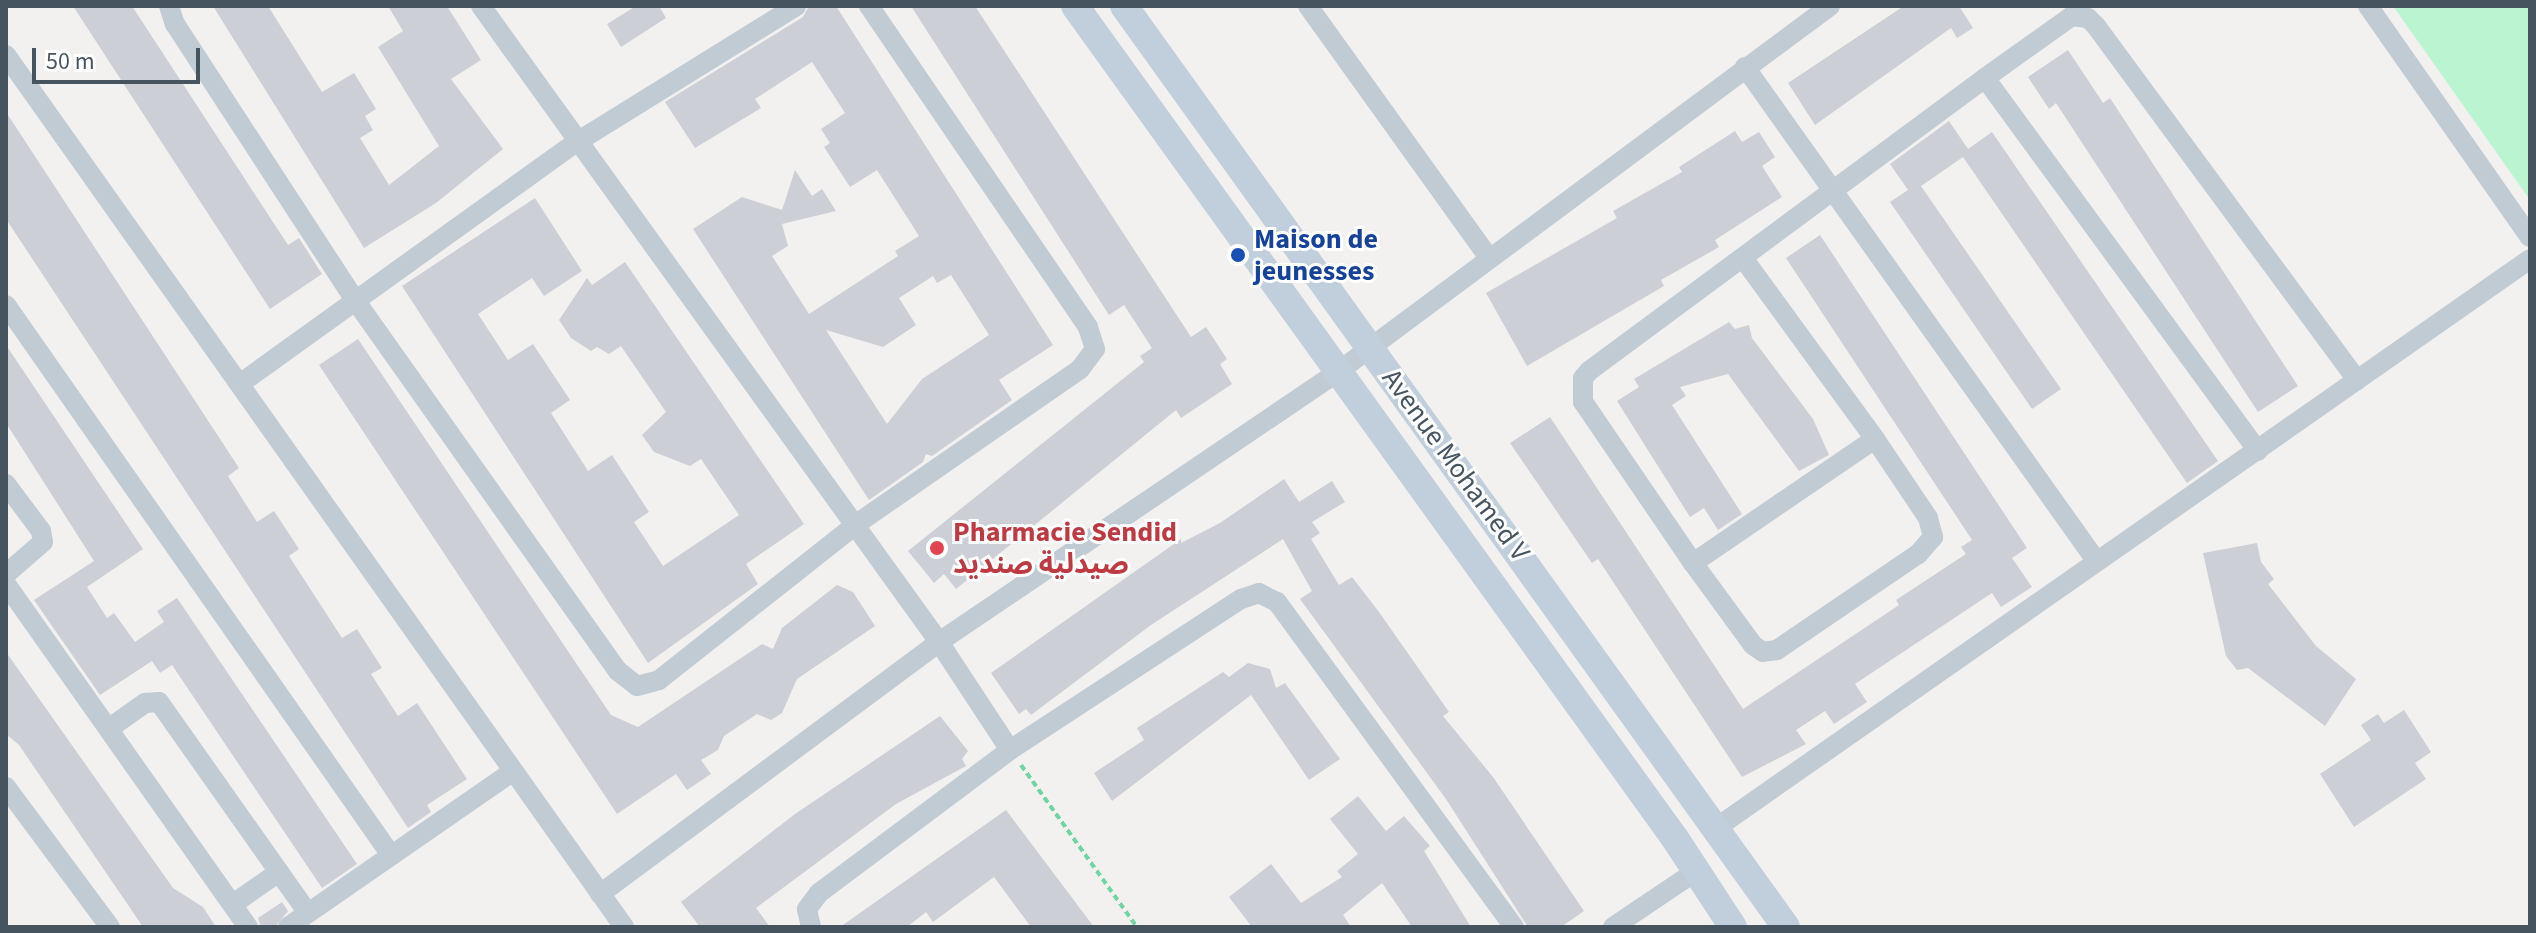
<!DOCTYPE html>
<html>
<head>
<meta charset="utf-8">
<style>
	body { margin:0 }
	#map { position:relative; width:2536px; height:933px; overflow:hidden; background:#f3f0f0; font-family:"Source Sans 3","Noto Sans Arabic",sans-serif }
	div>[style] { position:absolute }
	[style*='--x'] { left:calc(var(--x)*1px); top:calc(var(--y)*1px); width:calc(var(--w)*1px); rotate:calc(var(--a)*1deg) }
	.green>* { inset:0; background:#bbf4d1 }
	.building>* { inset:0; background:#cccfd6 }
	.path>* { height:4px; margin-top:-2px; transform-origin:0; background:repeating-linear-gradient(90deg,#70d5a2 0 6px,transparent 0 10px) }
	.street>* { height:20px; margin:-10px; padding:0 10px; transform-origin:10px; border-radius:10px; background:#c0cbd3 }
	.secondary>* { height:28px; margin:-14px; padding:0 14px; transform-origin:14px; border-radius:14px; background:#c1cedb }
	.dots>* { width:22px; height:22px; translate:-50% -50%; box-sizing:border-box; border:4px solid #fff; border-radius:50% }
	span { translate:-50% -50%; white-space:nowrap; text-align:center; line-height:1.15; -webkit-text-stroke:6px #fff; paint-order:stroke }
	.transit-label { font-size:28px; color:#164399; font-weight:700 }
	.left { translate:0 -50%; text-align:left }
	.street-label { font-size:28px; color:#465460 }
	.health-label { font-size:28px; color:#be3a42; font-weight:700 }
	.frame { position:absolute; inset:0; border:8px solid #465460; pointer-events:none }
	.scale { position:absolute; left:32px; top:48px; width:168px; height:36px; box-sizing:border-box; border:4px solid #465460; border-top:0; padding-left:10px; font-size:24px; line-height:28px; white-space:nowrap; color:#465460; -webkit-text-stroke:6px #fff; paint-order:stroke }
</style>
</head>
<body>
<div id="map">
	<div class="green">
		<div style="clip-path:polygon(2393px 6px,2530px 6px,2530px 200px)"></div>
	</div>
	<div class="building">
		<div style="clip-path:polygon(73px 6px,132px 6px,288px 245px,299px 238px,322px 274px,270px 309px)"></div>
		<div style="clip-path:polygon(213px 6px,268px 6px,322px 92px,354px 73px,376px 109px,365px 116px,373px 130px,360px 138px,389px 185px,439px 146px,378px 47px,403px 31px,388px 6px,447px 6px,481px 60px,451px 79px,503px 149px,436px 203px,364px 248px)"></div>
		<div style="clip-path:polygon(636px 6px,659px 6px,666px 18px,621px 47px,607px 24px)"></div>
		<div style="clip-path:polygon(evenodd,809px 6px,836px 6px,1053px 345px,999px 380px,1012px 400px,932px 456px,926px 454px,923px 462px,869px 500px,693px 229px,742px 197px,782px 210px,795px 170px,812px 196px,822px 189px,836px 211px,782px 224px,788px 246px,772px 256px,809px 314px,898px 256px,895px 251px,919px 236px,877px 170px,850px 187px,824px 147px,830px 143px,821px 129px,845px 113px,812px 62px,755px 99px,761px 108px,695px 148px,665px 102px,803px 17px,809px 6px,951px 275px,989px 335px,922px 379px,887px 424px,826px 330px,883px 347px,916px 325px,899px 298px,933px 276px,937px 283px,951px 275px)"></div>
		<div style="clip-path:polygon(911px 6px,975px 6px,1191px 337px,1206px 327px,1227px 359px,1220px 364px,1232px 384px,1181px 418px,1176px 410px,956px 589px,944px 574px,934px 583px,908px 551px,1144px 362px,1140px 356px,1152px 348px,1124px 305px,1109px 315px)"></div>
		<div style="clip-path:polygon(1904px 6px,1959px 6px,1973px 28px,1957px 38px,1951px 28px,1815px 125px,1788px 83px)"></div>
		<div style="clip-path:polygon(2068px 50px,2103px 103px,2110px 98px,2298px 386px,2258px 412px,2056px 103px,2049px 109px,2028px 77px)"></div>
		<div style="clip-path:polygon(6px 112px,239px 468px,228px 476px,257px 522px,274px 511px,299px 549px,289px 556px,342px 638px,357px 629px,382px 668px,371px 674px,398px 716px,417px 703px,467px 779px,427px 805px,431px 812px,408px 828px,6px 219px)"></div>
		<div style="clip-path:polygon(1949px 121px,1968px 149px,1992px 132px,2218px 461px,2187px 483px,1963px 157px,1921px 186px,2061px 389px,2032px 409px,1890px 202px,1908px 190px,1890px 164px)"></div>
		<div style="clip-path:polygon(1735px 131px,1742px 142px,1759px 132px,1775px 157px,1762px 166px,1782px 197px,1715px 240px,1719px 247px,1661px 280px,1664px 286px,1527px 366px,1486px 293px,1617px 218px,1613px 211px,1682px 172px,1679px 167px)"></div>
		<div style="clip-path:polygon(535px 198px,582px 271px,544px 296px,532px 278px,478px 314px,508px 360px,533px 344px,570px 400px,551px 413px,588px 471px,612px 455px,649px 512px,634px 522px,663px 566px,739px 515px,701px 459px,690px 466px,654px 452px,642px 435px,666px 412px,621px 346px,609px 354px,597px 347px,591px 351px,571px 338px,559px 320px,587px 278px,592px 285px,625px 262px,804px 524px,746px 564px,758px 584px,648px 663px,402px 286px)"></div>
		<div style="clip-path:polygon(1820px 235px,2027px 548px,2012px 558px,2032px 587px,2001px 607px,1992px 593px,1855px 684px,1867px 702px,1834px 724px,1825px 711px,1796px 730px,1806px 744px,1742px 777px,1598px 559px,1592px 563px,1510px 443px,1550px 417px,1743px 709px,1899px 605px,1896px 600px,1966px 554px,1961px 547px,1972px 540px,1786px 258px)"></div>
		<div style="clip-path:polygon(1729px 322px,1735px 329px,1749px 325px,1752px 338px,1813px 419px,1829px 455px,1799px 471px,1728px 374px,1680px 387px,1686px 396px,1672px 405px,1742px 514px,1718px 530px,1704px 508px,1690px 517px,1617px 401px,1639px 387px,1634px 379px)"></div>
		<div style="clip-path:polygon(358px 339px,611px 715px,638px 727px,762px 644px,773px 649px,782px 628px,837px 585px,853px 592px,875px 626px,797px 679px,782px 713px,771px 720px,757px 714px,724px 736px,718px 750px,701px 760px,711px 774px,687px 790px,676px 774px,617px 814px,319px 365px)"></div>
		<div style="clip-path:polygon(6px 345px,143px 549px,87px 587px,107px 618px,114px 613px,135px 642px,164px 622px,157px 611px,177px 598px,357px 864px,322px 888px,172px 665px,160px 673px,152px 661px,100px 695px,34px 600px,94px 561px,6px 423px)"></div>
		<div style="clip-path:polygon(1284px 479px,1299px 502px,1332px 481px,1345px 502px,1312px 522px,1320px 533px,1311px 539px,1339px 585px,1352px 577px,1379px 612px,1449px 712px,1443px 716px,1493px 777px,1584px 911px,1561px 927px,1528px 927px,1446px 799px,1300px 599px,1312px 591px,1283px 539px,1151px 625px,1031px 715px,1026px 709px,1019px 714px,991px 673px,1181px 539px,1181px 543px,1220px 523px)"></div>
		<div style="clip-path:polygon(2257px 543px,2261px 562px,2274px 579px,2268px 584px,2316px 646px,2356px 679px,2325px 726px,2248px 668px,2237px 670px,2226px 656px,2203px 553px)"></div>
		<div style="clip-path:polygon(6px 652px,173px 888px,203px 907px,216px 927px,143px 927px,19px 745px,6px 734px)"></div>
		<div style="clip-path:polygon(1248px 663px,1270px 669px,1276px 688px,1285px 683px,1340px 759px,1309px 780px,1251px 695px,1112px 801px,1094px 773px,1144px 740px,1137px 728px,1223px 672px,1229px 677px)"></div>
		<div style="clip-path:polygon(2404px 710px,2431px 752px,2415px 763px,2426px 779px,2354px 827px,2320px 774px,2371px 740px,2361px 725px,2378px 714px,2384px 723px)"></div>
		<div style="clip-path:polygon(940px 716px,968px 751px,962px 759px,966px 766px,896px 804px,756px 908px,770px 927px,700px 927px,681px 902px,795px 814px)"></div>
		<div style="clip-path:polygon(1358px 796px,1386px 831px,1404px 816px,1430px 846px,1424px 851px,1471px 927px,1412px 927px,1382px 883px,1343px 915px,1351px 927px,1252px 927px,1229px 897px,1271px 864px,1301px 903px,1342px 877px,1337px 871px,1358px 854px,1330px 819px)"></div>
		<div style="clip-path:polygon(1006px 810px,1094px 927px,1031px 927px,994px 877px,933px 922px,926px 912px,907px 927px,840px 927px)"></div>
		<div style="clip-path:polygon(282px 902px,288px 911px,275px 927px,261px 927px,258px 918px)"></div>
	</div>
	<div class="path">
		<div style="--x:1021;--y:765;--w:199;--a:54.4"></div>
	</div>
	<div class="street">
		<div style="--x:169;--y:6;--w:19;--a:72"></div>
		<div style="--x:175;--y:24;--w:330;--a:56.9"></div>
		<div style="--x:355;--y:300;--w:455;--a:54.7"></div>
		<div style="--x:618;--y:671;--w:24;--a:38"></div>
		<div style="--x:637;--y:686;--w:23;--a:-15"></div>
		<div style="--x:659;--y:680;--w:250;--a:-38.3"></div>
		<div style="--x:855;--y:525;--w:274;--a:-34.7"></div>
		<div style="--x:1080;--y:369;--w:25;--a:-53"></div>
		<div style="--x:1095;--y:349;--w:23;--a:-108"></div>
		<div style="--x:1088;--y:327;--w:389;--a:-124.3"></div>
		<div style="--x:481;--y:6;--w:784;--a:54.24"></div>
		<div style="--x:939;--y:642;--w:129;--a:56.7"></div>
		<div style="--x:1308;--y:6;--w:310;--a:54.3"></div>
		<div style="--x:2368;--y:6;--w:282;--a:55"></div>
		<div style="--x:6;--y:55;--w:1069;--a:54.67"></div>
		<div style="--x:1745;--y:67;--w:607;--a:54.58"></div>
		<div style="--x:1985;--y:78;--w:462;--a:53.8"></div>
		<div style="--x:1743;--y:258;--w:224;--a:53.9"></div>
		<div style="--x:1875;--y:439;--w:95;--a:56.1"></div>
		<div style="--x:1928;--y:518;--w:20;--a:75"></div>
		<div style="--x:1933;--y:537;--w:23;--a:131"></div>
		<div style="--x:1918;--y:554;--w:171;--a:145.8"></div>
		<div style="--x:1777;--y:650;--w:14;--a:172"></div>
		<div style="--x:1763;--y:652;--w:12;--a:-145"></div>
		<div style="--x:1753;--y:645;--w:102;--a:-126.2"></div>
		<div style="--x:1693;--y:563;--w:195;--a:-124.3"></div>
		<div style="--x:1583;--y:402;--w:24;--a:-90"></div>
		<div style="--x:1583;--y:378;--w:9;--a:-49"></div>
		<div style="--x:1589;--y:371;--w:493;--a:-36.5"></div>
		<div style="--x:1985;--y:78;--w:107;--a:-35.5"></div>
		<div style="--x:2072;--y:16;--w:16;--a:7"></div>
		<div style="--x:2088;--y:18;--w:11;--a:45"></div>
		<div style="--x:2096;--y:26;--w:440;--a:53.6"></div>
		<div style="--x:6;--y:305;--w:671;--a:55.01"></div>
		<div style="--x:241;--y:383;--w:413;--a:-35.7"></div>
		<div style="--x:577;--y:142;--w:258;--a:-31.8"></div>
		<div style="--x:6;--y:484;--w:59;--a:53.3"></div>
		<div style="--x:41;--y:531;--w:11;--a:80"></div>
		<div style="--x:43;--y:542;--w:49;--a:139.1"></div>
		<div style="--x:1693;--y:563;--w:220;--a:-34.3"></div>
		<div style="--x:6;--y:584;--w:420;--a:54.8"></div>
		<div style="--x:111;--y:727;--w:42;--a:-35.2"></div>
		<div style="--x:145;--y:703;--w:14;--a:-4"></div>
		<div style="--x:159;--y:702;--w:258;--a:54.8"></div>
		<div style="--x:6;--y:787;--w:174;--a:53.4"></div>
		<div style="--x:1716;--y:828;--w:993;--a:-34.95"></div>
		<div style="--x:600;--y:894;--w:422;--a:-36.6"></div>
		<div style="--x:939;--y:642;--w:478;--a:-34.1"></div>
		<div style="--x:1335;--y:374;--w:617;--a:-36.63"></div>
		<div style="--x:233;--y:904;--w:56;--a:-34.8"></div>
		<div style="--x:288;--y:927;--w:272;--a:-34.7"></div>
		<div style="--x:811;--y:927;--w:18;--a:-103"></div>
		<div style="--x:807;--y:909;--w:20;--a:-53"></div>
		<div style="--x:819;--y:893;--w:239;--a:-36.8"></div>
		<div style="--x:1010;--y:750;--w:276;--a:-33.2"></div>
		<div style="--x:1241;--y:599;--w:19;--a:-18"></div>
		<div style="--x:1259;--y:593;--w:20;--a:27"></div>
		<div style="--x:1277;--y:602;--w:402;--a:53.9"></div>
		<div style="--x:1613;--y:927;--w:99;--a:-33.9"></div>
	</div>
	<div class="secondary">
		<div style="--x:1075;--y:6;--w:1028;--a:54.22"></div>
		<div style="--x:1676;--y:840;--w:104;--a:56.8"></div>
		<div style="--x:1124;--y:6;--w:1134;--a:54.29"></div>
	</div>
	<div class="dots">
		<div style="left:1238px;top:255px;background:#1a4fb4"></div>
		<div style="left:937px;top:548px;background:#e0444e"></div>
	</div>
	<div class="transit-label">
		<span class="left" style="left:1254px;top:255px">Maison de<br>jeunesses</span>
	</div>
	<div class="street-label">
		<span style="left:1456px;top:465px;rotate:54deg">Avenue Mohamed V</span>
	</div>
	<div class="health-label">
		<span class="left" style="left:953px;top:548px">Pharmacie Sendid<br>صيدلية صنديد</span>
	</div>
	<div class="frame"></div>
	<div class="scale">50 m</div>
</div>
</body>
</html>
